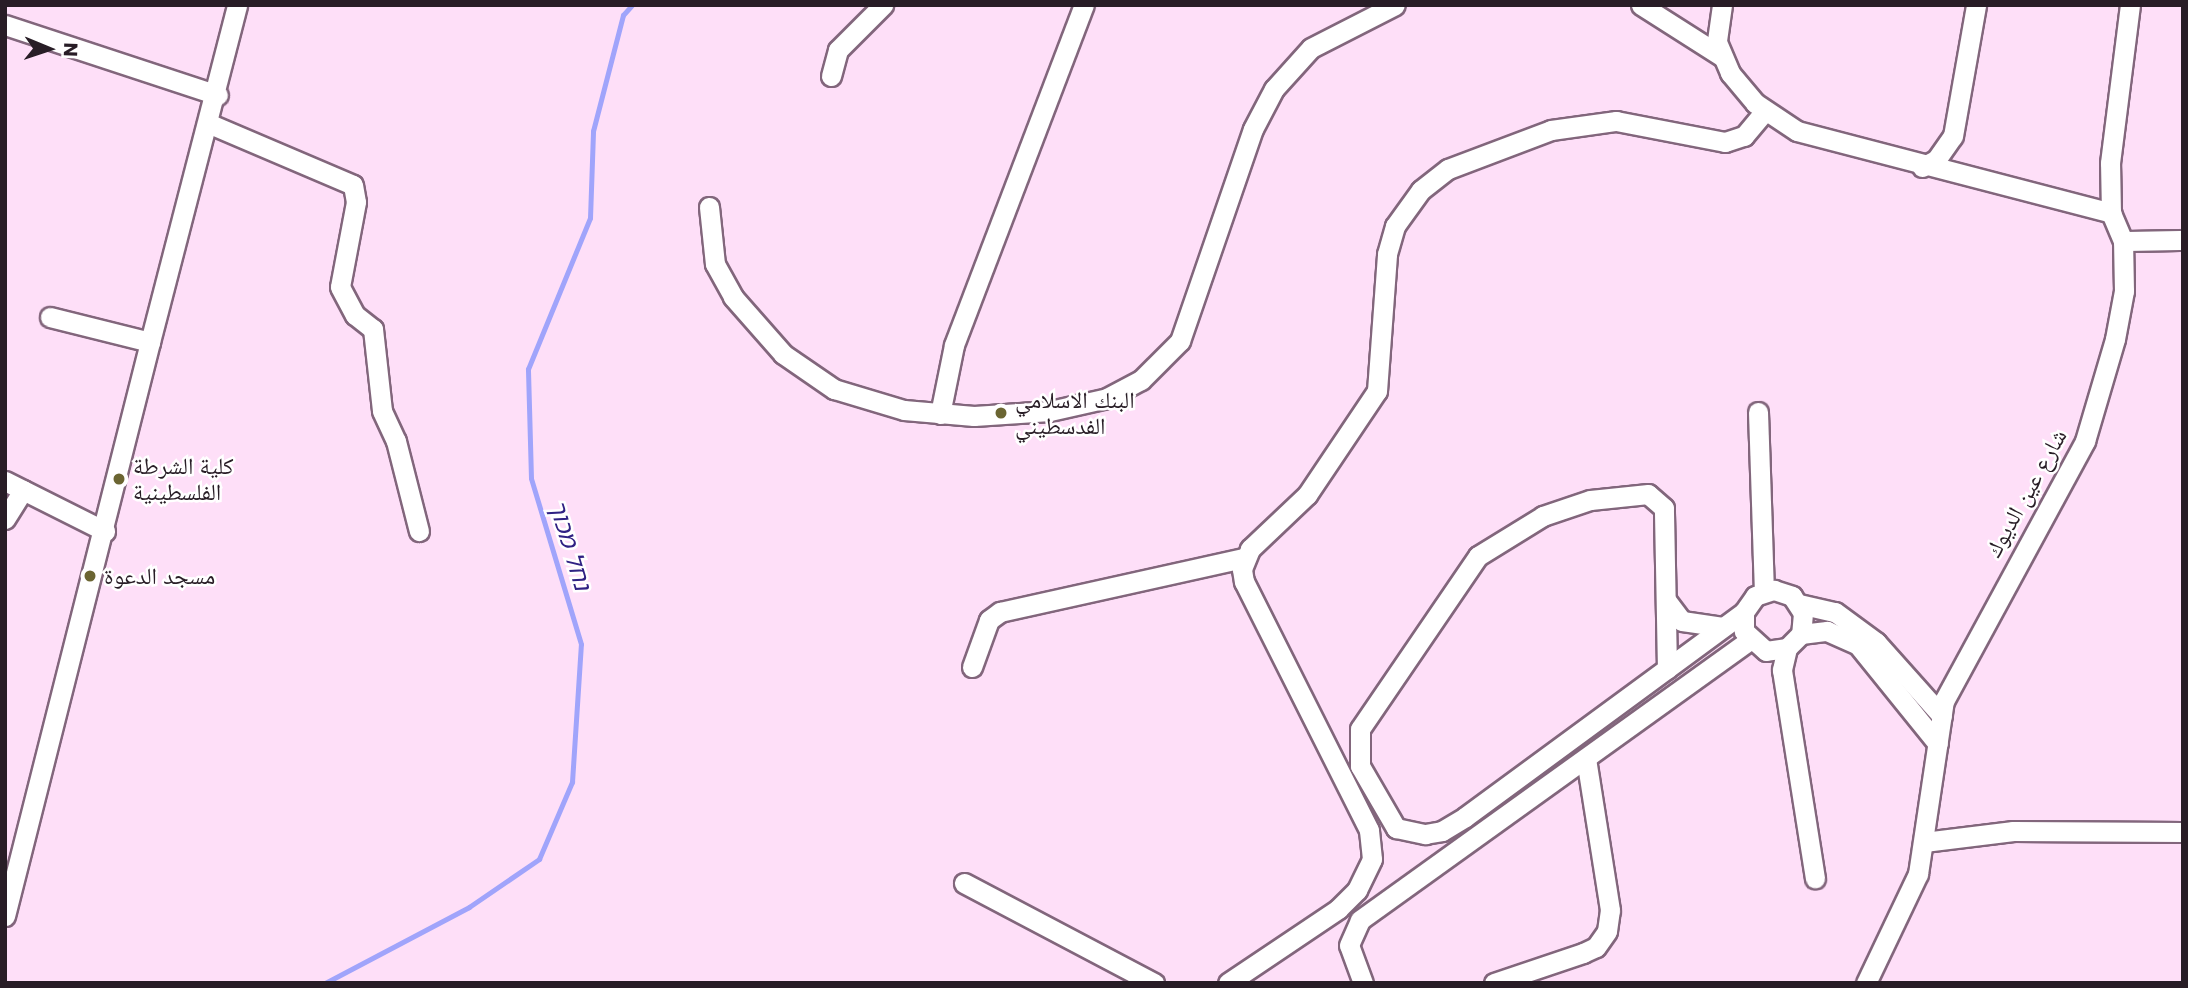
<!DOCTYPE html>
<html>
<head>
<meta charset="utf-8">
<style>
	body { margin:0 }
	#map { position:relative; width:2188px; height:988px; overflow:hidden; background:#fedff8; font-family:Poppins,"Noto Naskh Arabic","Noto Sans Hebrew",sans-serif }
	div>[style] { position:absolute }
	[style*='--x'] { left:calc(var(--x)*1px); top:calc(var(--y)*1px); width:calc(var(--w)*1px); rotate:calc(var(--a)*1deg) }
	.stream>* { height:5px; margin:-2.5px; padding:0 2.5px; transform-origin:2.5px; border-radius:2.5px; background:#a0a4fb }
	.roads { filter:drop-shadow(2px 0 #82667c) drop-shadow(-2px 0 #82667c) drop-shadow(0 2px #82667c) drop-shadow(0 -2px #82667c) }
	.minor>* { height:19px; margin:-9.5px; padding:0 9.5px; transform-origin:9.5px; border-radius:9.5px; background:#fff }
	.dots>* { width:19px; height:19px; translate:-50% -50%; box-sizing:border-box; border:4px solid #fff; border-radius:50% }
	span { translate:-50% -50%; white-space:nowrap; text-align:center; line-height:1.15; -webkit-text-stroke:5px #fff; paint-order:stroke }
	.poi-label { font-size:23px; color:#281d26 }
	.left { translate:0 -50%; text-align:left }
	.street-label { font-size:23px; color:#281d26 }
	.water-label { font-size:24px; color:#2f2183; font-style:italic }
	.frame { position:absolute; inset:0; border:7px solid #281d26; pointer-events:none }
	.north { position:absolute; left:14px; top:14px; width:70px; height:70px; -webkit-text-stroke:5px #fff; paint-order:stroke; rotate:92deg; font-size:19px; font-weight:700; line-height:28px; text-align:center; color:#281d26 }
	.north::after { content:''; display:block; margin:auto; width:24px; height:32px; background:#281d26; clip-path:polygon(50% 0,100% 100%,50% 72%,0 100%) }
</style>
</head>
<body>
<div id="map">
	<div class="stream">
		<div style="--x:325;--y:983;--w:163;--a:-27.8"></div>
		<div style="--x:469;--y:907;--w:85;--a:-34.4"></div>
		<div style="--x:539;--y:859;--w:84;--a:-66.8"></div>
		<div style="--x:572;--y:782;--w:138;--a:-86.3"></div>
		<div style="--x:581;--y:644;--w:173;--a:-106.8"></div>
		<div style="--x:531;--y:478;--w:109;--a:-91.6"></div>
		<div style="--x:528;--y:369;--w:163;--a:-67.7"></div>
		<div style="--x:590;--y:218;--w:87;--a:-88"></div>
		<div style="--x:593;--y:131;--w:120;--a:-75.5"></div>
		<div style="--x:623;--y:15;--w:13;--a:-48"></div>
	</div>
	<div class="roads">
		<div class="minor">
			<div style="--x:1641;--y:5;--w:95;--a:32.5"></div>
			<div style="--x:1722;--y:5;--w:37;--a:98"></div>
			<div style="--x:1717;--y:42;--w:34;--a:67"></div>
			<div style="--x:1730;--y:73;--w:39;--a:50"></div>
			<div style="--x:1755;--y:103;--w:50;--a:33.7"></div>
			<div style="--x:1797;--y:131;--w:325;--a:14.6"></div>
			<div style="--x:5;--y:25;--w:224;--a:18.2"></div>
			<div style="--x:831;--y:76;--w:27;--a:-75"></div>
			<div style="--x:838;--y:50;--w:64;--a:-45"></div>
			<div style="--x:210;--y:124;--w:155;--a:23.1"></div>
			<div style="--x:353;--y:185;--w:17;--a:80"></div>
			<div style="--x:356;--y:202;--w:86;--a:100.7"></div>
			<div style="--x:340;--y:287;--w:32;--a:62"></div>
			<div style="--x:355;--y:315;--w:23;--a:38"></div>
			<div style="--x:373;--y:329;--w:82;--a:83.7"></div>
			<div style="--x:382;--y:411;--w:33;--a:65"></div>
			<div style="--x:396;--y:441;--w:93;--a:75.7"></div>
			<div style="--x:1922;--y:167;--w:16;--a:-27"></div>
			<div style="--x:1936;--y:160;--w:29;--a:-55"></div>
			<div style="--x:1953;--y:136;--w:133;--a:-80"></div>
			<div style="--x:709;--y:207;--w:57;--a:84"></div>
			<div style="--x:715;--y:264;--w:38;--a:61"></div>
			<div style="--x:733;--y:297;--w:76;--a:48.7"></div>
			<div style="--x:783;--y:354;--w:62;--a:34.5"></div>
			<div style="--x:834;--y:389;--w:73;--a:16.7"></div>
			<div style="--x:904;--y:410;--w:70;--a:4.9"></div>
			<div style="--x:974;--y:416;--w:76;--a:-3.8"></div>
			<div style="--x:1050;--y:411;--w:58;--a:-12.8"></div>
			<div style="--x:1107;--y:398;--w:38;--a:-28"></div>
			<div style="--x:1141;--y:380;--w:55;--a:-45"></div>
			<div style="--x:1180;--y:341;--w:224;--a:-71"></div>
			<div style="--x:1253;--y:129;--w:45;--a:-62.3"></div>
			<div style="--x:1274;--y:89;--w:55;--a:-47.9"></div>
			<div style="--x:1311;--y:48;--w:94;--a:-27.1"></div>
			<div style="--x:2123;--y:241;--w:60;--a:-1"></div>
			<div style="--x:50;--y:317;--w:103;--a:14"></div>
			<div style="--x:150;--y:342;--w:348;--a:-75.5"></div>
			<div style="--x:1758;--y:412;--w:179;--a:88.1"></div>
			<div style="--x:940;--y:414;--w:70;--a:-78.5"></div>
			<div style="--x:954;--y:345;--w:364;--a:-69.1"></div>
			<div style="--x:5;--y:481;--w:112;--a:26.6"></div>
			<div style="--x:5;--y:519;--w:34;--a:-58"></div>
			<div style="--x:1666;--y:600;--w:26;--a:53"></div>
			<div style="--x:1682;--y:621;--w:41;--a:8.3"></div>
			<div style="--x:1799;--y:604;--w:37;--a:13"></div>
			<div style="--x:1835;--y:612;--w:51;--a:36.2"></div>
			<div style="--x:1876;--y:642;--w:99;--a:48.3"></div>
			<div style="--x:1801;--y:634;--w:26;--a:-7"></div>
			<div style="--x:1827;--y:631;--w:34;--a:24"></div>
			<div style="--x:1858;--y:645;--w:127;--a:51.1"></div>
			<div style="--x:1787;--y:648;--w:23;--a:103"></div>
			<div style="--x:1782;--y:670;--w:211;--a:81"></div>
			<div style="--x:972;--y:667;--w:50;--a:-70.1"></div>
			<div style="--x:989;--y:620;--w:14;--a:-36"></div>
			<div style="--x:1000;--y:612;--w:250;--a:-12.5"></div>
			<div style="--x:1667;--y:669;--w:161;--a:-91.1"></div>
			<div style="--x:1664;--y:508;--w:21;--a:-139"></div>
			<div style="--x:1648;--y:494;--w:58;--a:174.1"></div>
			<div style="--x:1590;--y:500;--w:50;--a:161.2"></div>
			<div style="--x:1543;--y:516;--w:76;--a:148.4"></div>
			<div style="--x:1478;--y:556;--w:209;--a:124.3"></div>
			<div style="--x:1360;--y:729;--w:37;--a:90"></div>
			<div style="--x:1360;--y:766;--w:72;--a:59.9"></div>
			<div style="--x:1396;--y:828;--w:30;--a:12"></div>
			<div style="--x:1425;--y:834;--w:17;--a:-10"></div>
			<div style="--x:1442;--y:831;--w:27;--a:-31"></div>
			<div style="--x:1465;--y:817;--w:346;--a:-36.3"></div>
			<div style="--x:1744;--y:612;--w:19;--a:-55"></div>
			<div style="--x:1755;--y:596;--w:20;--a:-18"></div>
			<div style="--x:1774;--y:590;--w:19;--a:18"></div>
			<div style="--x:1792;--y:596;--w:20;--a:57"></div>
			<div style="--x:1803;--y:613;--w:21;--a:95"></div>
			<div style="--x:1801;--y:634;--w:20;--a:135"></div>
			<div style="--x:1787;--y:648;--w:21;--a:172"></div>
			<div style="--x:1766;--y:651;--w:30;--a:-138"></div>
			<div style="--x:1744;--y:631;--w:19;--a:-90"></div>
			<div style="--x:1924;--y:842;--w:90;--a:-7"></div>
			<div style="--x:2013;--y:831;--w:170;--a:0.3"></div>
			<div style="--x:964;--y:883;--w:215;--a:27.8"></div>
			<div style="--x:5;--y:916;--w:592;--a:-75.82"></div>
			<div style="--x:1228;--y:983;--w:133;--a:-33.9"></div>
			<div style="--x:1338;--y:909;--w:27;--a:-45"></div>
			<div style="--x:1357;--y:890;--w:34;--a:-64"></div>
			<div style="--x:1372;--y:859;--w:29;--a:-96"></div>
			<div style="--x:1369;--y:830;--w:278;--a:-116.7"></div>
			<div style="--x:1244;--y:582;--w:13;--a:-99"></div>
			<div style="--x:1242;--y:569;--w:22;--a:-68"></div>
			<div style="--x:1250;--y:549;--w:79;--a:-43.5"></div>
			<div style="--x:1307;--y:495;--w:125;--a:-56.1"></div>
			<div style="--x:1377;--y:391;--w:137;--a:-85.8"></div>
			<div style="--x:1387;--y:254;--w:29;--a:-74"></div>
			<div style="--x:1395;--y:226;--w:44;--a:-54.2"></div>
			<div style="--x:1421;--y:190;--w:34;--a:-38"></div>
			<div style="--x:1448;--y:169;--w:110;--a:-20.7"></div>
			<div style="--x:1551;--y:130;--w:66;--a:-7.9"></div>
			<div style="--x:1616;--y:121;--w:111;--a:10.9"></div>
			<div style="--x:1725;--y:142;--w:20;--a:-18"></div>
			<div style="--x:1744;--y:136;--w:33;--a:-50"></div>
			<div style="--x:1363;--y:983;--w:40;--a:-110.2"></div>
			<div style="--x:1349;--y:945;--w:27;--a:-66"></div>
			<div style="--x:1360;--y:920;--w:479;--a:-35.7"></div>
			<div style="--x:1494;--y:983;--w:94;--a:-18.6"></div>
			<div style="--x:1583;--y:953;--w:14;--a:-25"></div>
			<div style="--x:1596;--y:947;--w:19;--a:-55"></div>
			<div style="--x:1607;--y:931;--w:21;--a:-82"></div>
			<div style="--x:1610;--y:910;--w:153;--a:-99"></div>
			<div style="--x:1866;--y:983;--w:121;--a:-64.5"></div>
			<div style="--x:1918;--y:874;--w:175;--a:-81.5"></div>
			<div style="--x:1944;--y:701;--w:296;--a:-61.5"></div>
			<div style="--x:2085;--y:441;--w:106;--a:-73.6"></div>
			<div style="--x:2115;--y:339;--w:49;--a:-79.4"></div>
			<div style="--x:2124;--y:291;--w:50;--a:-91.1"></div>
			<div style="--x:2123;--y:241;--w:30;--a:-113"></div>
			<div style="--x:2111;--y:213;--w:50;--a:-91.1"></div>
			<div style="--x:2110;--y:163;--w:159;--a:-82.8"></div>
		</div>
	</div>
	<div class="dots">
		<div style="left:1001px;top:413px;background:#6b6532"></div>
		<div style="left:119px;top:479px;background:#6b6532"></div>
		<div style="left:90px;top:576px;background:#6b6532"></div>
	</div>
	<div class="poi-label">
		<span class="left" style="left:1015px;top:413px">البنك الاسلامي<br>الفدسطيني</span>
		<span class="left" style="left:133px;top:479px">كلية الشرطة<br>الفلسطينية</span>
		<span class="left" style="left:104px;top:576px">مسجد الدعوة</span>
	</div>
	<div class="street-label">
		<span style="left:2026px;top:493px;rotate:-61deg">شارع عين الديوك</span>
	</div>
	<div class="water-label">
		<span style="left:570px;top:545px;rotate:73deg">נחל מכוך</span>
	</div>
	<div class="frame"></div>
	<div class="north">N</div>
</div>
</body>
</html>
